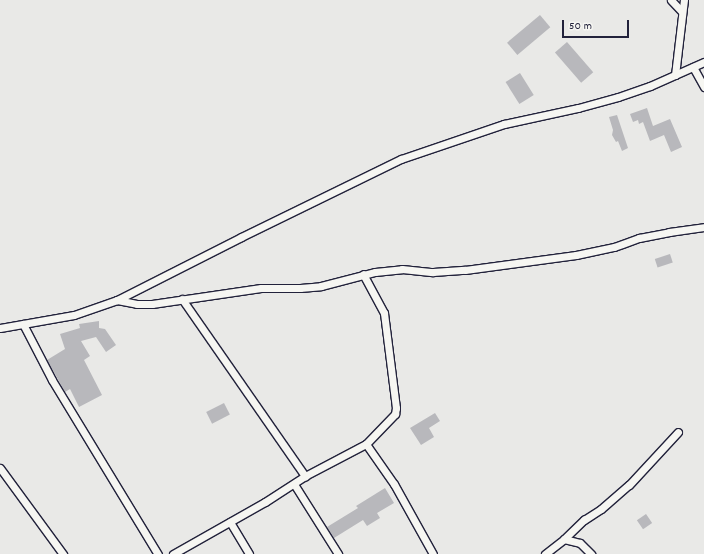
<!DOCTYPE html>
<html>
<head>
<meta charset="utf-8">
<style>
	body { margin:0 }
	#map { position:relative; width:704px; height:554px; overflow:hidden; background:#e9e9e7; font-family:Dekko,sans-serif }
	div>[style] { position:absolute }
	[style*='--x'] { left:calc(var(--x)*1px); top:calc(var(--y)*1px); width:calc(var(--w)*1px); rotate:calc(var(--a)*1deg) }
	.building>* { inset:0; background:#b8b8bc; transform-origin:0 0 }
	.roads { filter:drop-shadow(1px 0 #22223b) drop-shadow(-1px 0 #22223b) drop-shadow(0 1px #22223b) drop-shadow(0 -1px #22223b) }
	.street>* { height:7px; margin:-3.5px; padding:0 3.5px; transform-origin:3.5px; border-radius:3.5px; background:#f6f6f2 }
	span { translate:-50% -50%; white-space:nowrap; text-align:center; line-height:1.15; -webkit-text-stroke:3px #f6f6f2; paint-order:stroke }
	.scale { position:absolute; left:562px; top:20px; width:67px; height:18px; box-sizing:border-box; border:2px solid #22223b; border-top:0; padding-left:5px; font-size:12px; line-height:14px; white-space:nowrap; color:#22223b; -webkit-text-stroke:3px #f6f6f2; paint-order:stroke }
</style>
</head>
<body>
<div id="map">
	<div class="building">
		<div style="left:540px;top:15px;width:16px;height:43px;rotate:50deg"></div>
		<div style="left:567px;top:42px;width:40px;height:16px;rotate:49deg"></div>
		<div style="left:520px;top:73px;width:26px;height:17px;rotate:58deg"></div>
		<div style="clip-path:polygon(647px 108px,653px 126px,670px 119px,682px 147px,671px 152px,664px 135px,650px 141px,643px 122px,639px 124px,638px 120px,633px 122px,630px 114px)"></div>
		<div style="clip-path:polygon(617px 115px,628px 148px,622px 151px,618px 141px,616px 142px,612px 135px,613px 130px,609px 117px)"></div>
		<div style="left:670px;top:254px;width:9px;height:16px;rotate:72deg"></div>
		<div style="clip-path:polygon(99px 321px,99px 328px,105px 329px,116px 345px,106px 352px,96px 337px,81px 341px,90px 356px,84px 360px,102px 395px,79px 407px,70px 389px,65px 392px,47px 360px,65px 349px,60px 334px,80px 328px,79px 324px)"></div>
		<div style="left:224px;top:403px;width:13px;height:20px;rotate:63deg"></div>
		<div style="clip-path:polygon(435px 413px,440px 421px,429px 428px,434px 437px,421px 445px,410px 428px)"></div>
		<div style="clip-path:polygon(385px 488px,394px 503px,377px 513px,380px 518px,367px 526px,363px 520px,334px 538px,327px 527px,358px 508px,356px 506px)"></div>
		<div style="left:646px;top:514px;width:11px;height:11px;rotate:56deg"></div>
	</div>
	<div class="roads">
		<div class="street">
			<div style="--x:671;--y:0;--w:16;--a:47"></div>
			<div style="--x:693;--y:67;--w:23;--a:61"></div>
			<div style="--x:675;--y:75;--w:76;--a:-83.2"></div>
			<div style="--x:182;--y:299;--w:216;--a:55.2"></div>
			<div style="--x:117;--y:300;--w:20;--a:11"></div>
			<div style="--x:137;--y:304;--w:15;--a:0"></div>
			<div style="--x:152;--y:304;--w:110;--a:-8.4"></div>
			<div style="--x:261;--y:288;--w:39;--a:0"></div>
			<div style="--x:300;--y:288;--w:21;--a:-5"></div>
			<div style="--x:321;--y:286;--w:56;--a:-14.5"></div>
			<div style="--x:375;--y:272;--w:27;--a:-6"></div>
			<div style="--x:402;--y:269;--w:31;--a:6"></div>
			<div style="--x:433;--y:272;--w:32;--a:-4"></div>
			<div style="--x:465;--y:270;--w:112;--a:-7.7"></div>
			<div style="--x:576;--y:255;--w:39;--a:-12"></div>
			<div style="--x:614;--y:247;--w:27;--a:-20"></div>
			<div style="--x:639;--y:238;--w:31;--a:-11"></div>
			<div style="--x:669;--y:232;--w:35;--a:-8"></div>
			<div style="--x:23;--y:324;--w:63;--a:62.6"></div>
			<div style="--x:52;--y:380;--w:204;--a:58.7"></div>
			<div style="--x:0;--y:328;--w:75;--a:-10"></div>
			<div style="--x:74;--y:315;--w:46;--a:-19.2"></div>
			<div style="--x:117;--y:300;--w:139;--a:-26.9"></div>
			<div style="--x:241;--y:237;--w:178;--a:-26"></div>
			<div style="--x:401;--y:159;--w:109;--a:-18.8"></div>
			<div style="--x:504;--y:124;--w:76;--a:-12.2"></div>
			<div style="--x:578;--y:108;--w:41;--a:-15.4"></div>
			<div style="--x:618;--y:97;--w:34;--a:-19"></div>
			<div style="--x:650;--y:86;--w:59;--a:-24"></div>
			<div style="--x:366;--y:444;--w:49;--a:55"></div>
			<div style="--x:394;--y:484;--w:80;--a:60.9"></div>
			<div style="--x:0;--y:468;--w:107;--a:53.8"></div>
			<div style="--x:294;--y:484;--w:83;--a:57.8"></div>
			<div style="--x:230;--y:522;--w:37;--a:59"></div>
			<div style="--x:564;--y:539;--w:28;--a:-44"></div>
			<div style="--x:584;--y:520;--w:20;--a:-33"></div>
			<div style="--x:601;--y:509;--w:37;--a:-41"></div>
			<div style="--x:629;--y:485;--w:72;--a:-47.2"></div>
			<div style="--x:173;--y:554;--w:106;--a:-29.5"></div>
			<div style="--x:265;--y:502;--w:48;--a:-33"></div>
			<div style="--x:305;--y:476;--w:69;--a:-27.7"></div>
			<div style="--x:366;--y:444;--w:42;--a:-46"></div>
			<div style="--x:395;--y:414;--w:6;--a:-81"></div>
			<div style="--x:396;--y:408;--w:96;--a:-97.2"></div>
			<div style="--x:384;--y:313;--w:44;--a:-118.3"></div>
			<div style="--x:545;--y:554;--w:24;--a:-38"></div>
			<div style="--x:564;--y:539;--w:16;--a:14"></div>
			<div style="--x:580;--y:543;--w:16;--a:45"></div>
		</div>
	</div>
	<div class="scale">50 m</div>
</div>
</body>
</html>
